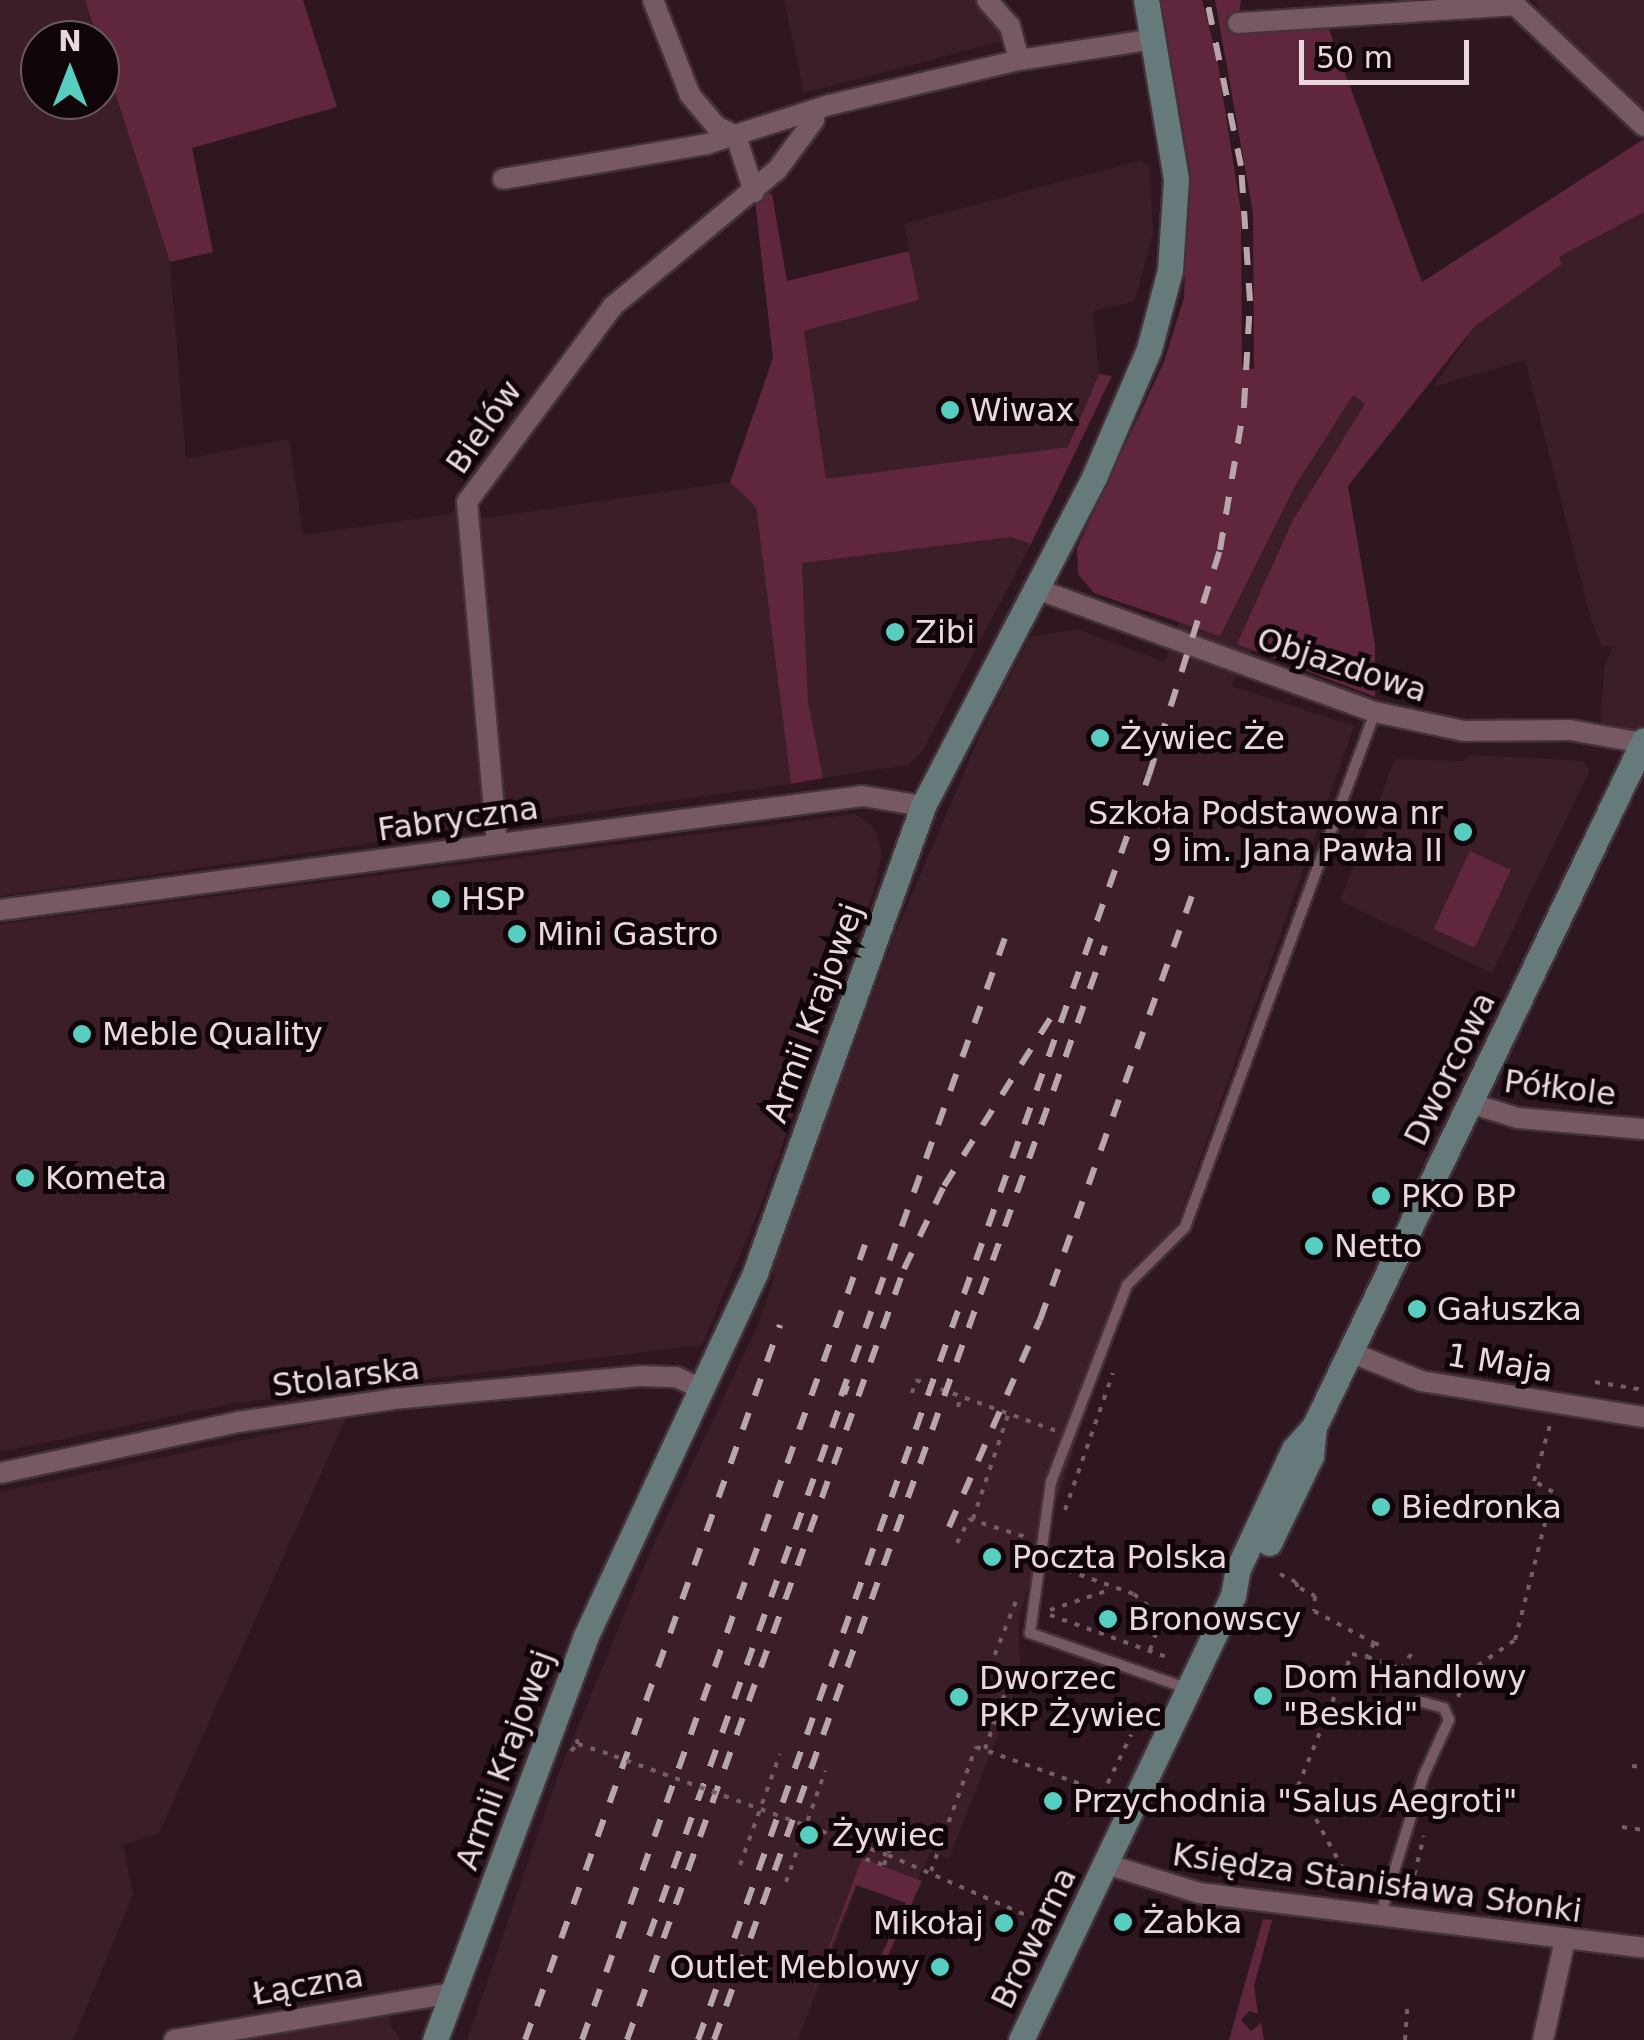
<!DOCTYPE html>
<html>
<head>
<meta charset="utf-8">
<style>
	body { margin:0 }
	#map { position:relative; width:1644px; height:2040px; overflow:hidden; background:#2e1720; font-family:"DejaVu Sans",sans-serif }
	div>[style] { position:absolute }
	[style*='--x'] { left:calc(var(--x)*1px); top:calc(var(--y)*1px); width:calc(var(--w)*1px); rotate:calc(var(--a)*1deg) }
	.built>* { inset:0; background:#3c1e29 }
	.green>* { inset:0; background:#5f263d; transform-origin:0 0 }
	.path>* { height:4px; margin-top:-2px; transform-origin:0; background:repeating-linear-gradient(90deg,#755f67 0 5px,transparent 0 13px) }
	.roads { filter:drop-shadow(2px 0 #443238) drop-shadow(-2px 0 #443238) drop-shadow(0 2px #443238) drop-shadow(0 -2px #443238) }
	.lane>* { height:10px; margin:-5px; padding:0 5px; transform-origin:5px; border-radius:5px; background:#765962 }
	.street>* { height:20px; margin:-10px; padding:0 10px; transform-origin:10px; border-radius:10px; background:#765962 }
	.secondary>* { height:25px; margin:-12.5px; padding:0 12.5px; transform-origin:12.5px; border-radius:12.5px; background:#667a7c }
	.rail>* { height:6px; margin-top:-3px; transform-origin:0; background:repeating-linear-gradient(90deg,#b9a6ac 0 18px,transparent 0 36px) }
	.path-bridge>* { height:4px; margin-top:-2px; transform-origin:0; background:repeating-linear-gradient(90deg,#755f67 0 5px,transparent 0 13px) }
	.dots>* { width:28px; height:28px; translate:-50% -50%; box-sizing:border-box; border:5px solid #100609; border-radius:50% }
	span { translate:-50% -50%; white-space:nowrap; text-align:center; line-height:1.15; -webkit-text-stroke:10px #100609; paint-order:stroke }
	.poi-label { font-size:32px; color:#ead8de }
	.left { translate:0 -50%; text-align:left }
	.right { translate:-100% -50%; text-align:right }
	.street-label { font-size:32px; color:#ead8de }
	.north { position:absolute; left:20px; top:20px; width:100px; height:100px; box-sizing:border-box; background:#100609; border:2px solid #675a5e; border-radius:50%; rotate:0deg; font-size:28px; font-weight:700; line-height:40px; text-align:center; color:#ead8de }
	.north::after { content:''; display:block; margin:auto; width:35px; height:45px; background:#58cec0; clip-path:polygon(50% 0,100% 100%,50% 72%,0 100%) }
	.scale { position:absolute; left:1299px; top:40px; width:170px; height:45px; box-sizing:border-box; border:5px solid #ead8de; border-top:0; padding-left:12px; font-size:30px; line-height:35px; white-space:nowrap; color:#ead8de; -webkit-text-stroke:8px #100609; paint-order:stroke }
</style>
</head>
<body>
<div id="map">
	<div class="built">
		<div style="clip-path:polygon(0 0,85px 0,98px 40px,40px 40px,40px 100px,100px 100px,100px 45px,170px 262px,186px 459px,289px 439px,303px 535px,449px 514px,467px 502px,465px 521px,730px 482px,756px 507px,791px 784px,0 896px)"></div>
		<div style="clip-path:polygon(784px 0,987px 0,1014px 38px,804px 93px)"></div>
		<div style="clip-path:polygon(1535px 0,1644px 0,1644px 111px,1542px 17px)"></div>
		<div style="clip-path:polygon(1141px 160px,1150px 168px,1153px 233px,1135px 301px,1093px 311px,1099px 374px,1068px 447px,826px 480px,804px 331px,919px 300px,904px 224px)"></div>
		<div style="clip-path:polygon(1644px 212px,1644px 740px,1600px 730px,1604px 667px,1613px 646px,1602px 647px,1591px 619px,1525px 360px,1433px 387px,1474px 327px,1562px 264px,1558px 258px)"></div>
		<div style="clip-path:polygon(1219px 366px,1358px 390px,1391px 413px,1231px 686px,1354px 726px,1173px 1236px,1135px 1263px,1018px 1619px,1021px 1676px,949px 1859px,931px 1851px,912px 1892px,862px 1873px,798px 2040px,467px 2040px,558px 1775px,646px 1561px,758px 1325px,775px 1276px,770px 1271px,896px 932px,980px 735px,1030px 637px,1077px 629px,1165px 662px,1192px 584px)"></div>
		<div style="clip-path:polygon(1011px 537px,1031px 544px,922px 752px,908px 765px,823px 778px,808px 701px,802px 563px)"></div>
		<div style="clip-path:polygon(1470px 755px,1583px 761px,1590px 770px,1492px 973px,1340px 901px,1395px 759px,1462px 761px)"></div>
		<div style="clip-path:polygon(855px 814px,873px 826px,882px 851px,875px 886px,759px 1210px,702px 1345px,235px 1403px,0 1452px,0 924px)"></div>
		<div style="clip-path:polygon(346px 1418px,159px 1833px,123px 1845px,133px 1895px,73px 2040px,0 2040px,0 1492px)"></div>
		<div style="clip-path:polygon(389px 2001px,391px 2027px,400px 2040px,174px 2040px)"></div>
	</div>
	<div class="green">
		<div style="clip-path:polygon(85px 0,303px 0,337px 107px,192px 148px,213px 252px,170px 262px)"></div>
		<div style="clip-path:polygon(1161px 0,1202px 0,1217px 58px,1241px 212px,1242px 367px,1254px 369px,1253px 213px,1215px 0,1241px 0,1237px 33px,1327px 24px,1422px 282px,1644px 139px,1644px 212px,1559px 257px,1562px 264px,1474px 327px,1348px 486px,1375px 644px,1375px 697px,1237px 644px,1293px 520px,1365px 404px,1353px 395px,1295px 486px,1220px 636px,1094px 593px,1078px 574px,1077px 548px,1164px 362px,1184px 298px,1189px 163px)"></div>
		<div style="clip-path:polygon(754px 192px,772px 194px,787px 281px,909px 251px,919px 300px,804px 331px,826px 479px,1068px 447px,1099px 374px,1112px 376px,1031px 544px,1011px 537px,802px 563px,808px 701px,823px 778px,791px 784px,756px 507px,730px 482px,773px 358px)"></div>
		<div style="left:1470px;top:851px;width:45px;height:86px;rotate:25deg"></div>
		<div style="clip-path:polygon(862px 1858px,922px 1881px,876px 1982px,869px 1981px,906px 1903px,856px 1885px,808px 2004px)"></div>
		<div style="clip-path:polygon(1263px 1919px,1272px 1920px,1254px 1986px,1258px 2014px,1249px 2011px,1241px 2020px,1251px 2031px,1261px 2023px,1264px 2040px,1229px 2040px)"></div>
	</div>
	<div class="path">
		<div style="--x:1595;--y:1382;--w:50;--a:9.3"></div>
		<div style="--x:912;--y:1393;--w:14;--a:-73"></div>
		<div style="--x:916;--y:1380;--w:149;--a:20"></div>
		<div style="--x:958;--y:1407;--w:11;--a:-75"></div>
		<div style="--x:1065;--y:1510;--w:145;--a:-70.7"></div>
		<div style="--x:973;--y:1519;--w:110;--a:-71.4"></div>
		<div style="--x:957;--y:1543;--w:27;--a:-63"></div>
		<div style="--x:969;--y:1519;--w:63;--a:17.6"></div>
		<div style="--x:1055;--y:1566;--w:84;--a:19.5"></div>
		<div style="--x:1134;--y:1594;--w:37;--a:41"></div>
		<div style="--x:1280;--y:1574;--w:18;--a:27"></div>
		<div style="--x:1296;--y:1582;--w:11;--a:75"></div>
		<div style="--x:1300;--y:1588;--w:17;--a:28"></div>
		<div style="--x:1315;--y:1596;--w:15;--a:94"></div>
		<div style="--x:1314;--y:1611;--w:68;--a:28.1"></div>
		<div style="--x:1374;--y:1643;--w:16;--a:117"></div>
		<div style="--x:1367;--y:1657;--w:36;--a:19"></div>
		<div style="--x:1401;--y:1669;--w:22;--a:-56"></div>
		<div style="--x:1050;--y:1610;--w:65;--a:-18.7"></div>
		<div style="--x:1050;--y:1615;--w:130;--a:19.8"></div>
		<div style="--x:1374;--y:1643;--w:12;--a:20"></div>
		<div style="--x:1150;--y:1650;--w:45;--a:-70.3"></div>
		<div style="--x:1458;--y:1697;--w:26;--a:-69"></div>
		<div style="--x:1467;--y:1673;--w:58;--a:-34.5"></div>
		<div style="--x:1515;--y:1640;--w:153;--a:-75.6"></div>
		<div style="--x:1553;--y:1492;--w:22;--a:-150"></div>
		<div style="--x:1534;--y:1481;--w:58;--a:-74.1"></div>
		<div style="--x:578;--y:1744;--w:38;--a:18"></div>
		<div style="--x:985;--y:1749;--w:69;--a:-70.5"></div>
		<div style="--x:1008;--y:1684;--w:25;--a:-137"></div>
		<div style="--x:990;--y:1667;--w:71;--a:-68.5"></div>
		<div style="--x:571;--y:1751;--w:10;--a:-45"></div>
		<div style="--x:578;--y:1744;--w:10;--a:-107"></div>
		<div style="--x:1632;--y:1766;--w:12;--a:5"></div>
		<div style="--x:1102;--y:1795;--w:67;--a:-64.2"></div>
		<div style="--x:1622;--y:1827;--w:22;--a:8"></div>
		<div style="--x:853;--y:1855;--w:33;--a:18"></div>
		<div style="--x:884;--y:1865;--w:21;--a:-71"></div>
		<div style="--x:891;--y:1845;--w:33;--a:-162"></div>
		<div style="--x:888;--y:1855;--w:175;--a:23.6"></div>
		<div style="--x:740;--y:1865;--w:118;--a:-70.2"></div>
		<div style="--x:931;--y:1871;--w:132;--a:-70.1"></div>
		<div style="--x:976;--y:1747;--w:135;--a:19.5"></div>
		<div style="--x:786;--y:1882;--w:118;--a:-70.6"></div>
		<div style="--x:1337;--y:1891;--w:23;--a:-75"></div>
		<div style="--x:1343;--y:1869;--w:94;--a:-118.5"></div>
		<div style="--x:1298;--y:1786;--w:143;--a:-67.8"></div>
		<div style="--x:1352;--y:1654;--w:15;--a:11"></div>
		<div style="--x:1408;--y:1900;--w:66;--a:-76"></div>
		<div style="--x:1405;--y:2040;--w:32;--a:-86"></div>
	</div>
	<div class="roads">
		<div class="lane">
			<div style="--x:1189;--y:1689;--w:169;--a:-160.6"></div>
			<div style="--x:1030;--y:1633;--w:152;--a:-82.1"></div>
			<div style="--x:1051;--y:1482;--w:211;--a:-68.9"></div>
			<div style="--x:1127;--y:1285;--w:82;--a:-45"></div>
			<div style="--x:1185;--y:1227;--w:549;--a:-69.75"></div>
			<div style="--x:1380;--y:1917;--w:146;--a:-72.9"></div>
			<div style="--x:1423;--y:1777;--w:63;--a:-65.5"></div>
			<div style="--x:1449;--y:1720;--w:13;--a:-113"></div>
			<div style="--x:1444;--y:1708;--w:24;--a:-165"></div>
		</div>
		<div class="street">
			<div style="--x:653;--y:0;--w:102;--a:68.7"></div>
			<div style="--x:690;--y:95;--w:40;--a:50"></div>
			<div style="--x:716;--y:126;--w:22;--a:27"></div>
			<div style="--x:736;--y:136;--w:59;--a:72.2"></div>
			<div style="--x:987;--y:0;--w:35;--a:49"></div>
			<div style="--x:1010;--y:26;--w:35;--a:75"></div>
			<div style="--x:1238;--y:23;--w:278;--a:-3.7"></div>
			<div style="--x:1515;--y:5;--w:177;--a:43.2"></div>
			<div style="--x:503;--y:179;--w:207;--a:-9.7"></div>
			<div style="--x:707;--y:144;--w:128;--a:-17.7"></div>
			<div style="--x:829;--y:105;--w:195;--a:-13.3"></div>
			<div style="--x:1019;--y:60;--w:138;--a:-8.8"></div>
			<div style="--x:1034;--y:588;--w:363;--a:20"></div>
			<div style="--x:1375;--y:712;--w:91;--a:12.1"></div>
			<div style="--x:1464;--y:731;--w:106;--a:-0.5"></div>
			<div style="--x:1570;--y:730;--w:74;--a:10.1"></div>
			<div style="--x:497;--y:844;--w:343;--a:-95"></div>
			<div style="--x:467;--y:502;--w:244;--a:-53.3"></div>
			<div style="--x:613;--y:306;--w:213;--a:-39.7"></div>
			<div style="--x:777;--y:170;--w:62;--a:-53.5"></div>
			<div style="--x:814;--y:120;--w:9;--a:-84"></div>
			<div style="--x:0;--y:910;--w:870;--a:-7.53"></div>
			<div style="--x:863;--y:796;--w:61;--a:9.5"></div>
			<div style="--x:1470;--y:1103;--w:50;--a:17.4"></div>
			<div style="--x:1518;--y:1118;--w:126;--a:5"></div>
			<div style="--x:1350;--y:1352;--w:77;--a:22.2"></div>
			<div style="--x:1421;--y:1381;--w:226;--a:9.2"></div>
			<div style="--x:0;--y:1473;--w:243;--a:-12.1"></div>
			<div style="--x:238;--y:1422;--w:157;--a:-8.4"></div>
			<div style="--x:393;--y:1399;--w:248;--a:-5.3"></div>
			<div style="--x:640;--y:1376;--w:36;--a:2"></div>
			<div style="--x:676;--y:1377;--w:29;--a:25"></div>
			<div style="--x:1106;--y:1864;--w:97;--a:17.3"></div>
			<div style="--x:1199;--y:1893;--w:448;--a:7"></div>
			<div style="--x:174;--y:2040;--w:283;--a:-9.6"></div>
			<div style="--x:1543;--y:2040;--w:102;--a:-77.6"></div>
		</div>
		<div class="secondary">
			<div style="--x:1269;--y:1543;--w:97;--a:-64.2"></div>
			<div style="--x:1311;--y:1456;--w:29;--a:-84"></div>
			<div style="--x:435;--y:2040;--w:429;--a:-69.5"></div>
			<div style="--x:585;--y:1638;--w:403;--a:-65"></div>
			<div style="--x:755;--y:1273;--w:496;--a:-70.2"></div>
			<div style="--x:923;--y:806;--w:373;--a:-62.5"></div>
			<div style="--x:1095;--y:475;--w:137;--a:-66.8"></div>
			<div style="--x:1149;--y:349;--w:82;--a:-75.1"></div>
			<div style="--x:1170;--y:270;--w:91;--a:-86.2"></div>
			<div style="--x:1176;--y:179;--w:181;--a:-99.5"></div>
			<div style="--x:1021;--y:2040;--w:492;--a:-64.5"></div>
			<div style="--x:1233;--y:1596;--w:27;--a:-80"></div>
			<div style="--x:1238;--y:1569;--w:132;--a:-65"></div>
			<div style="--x:1294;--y:1449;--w:30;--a:-48"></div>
			<div style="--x:1314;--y:1427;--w:762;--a:-64.34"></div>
		</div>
	</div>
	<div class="rail">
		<div style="--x:841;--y:1396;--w:497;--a:-70.3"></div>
		<div style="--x:949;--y:1527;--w:226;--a:-66.3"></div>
		<div style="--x:1040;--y:1320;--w:460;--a:-70.3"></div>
		<div style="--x:649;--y:1936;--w:585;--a:-70.2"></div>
		<div style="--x:525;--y:2040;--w:759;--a:-70.37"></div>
		<div style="--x:582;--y:2040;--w:844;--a:-70.41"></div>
		<div style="--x:627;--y:2040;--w:819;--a:-70.24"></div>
		<div style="--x:904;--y:1269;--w:92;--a:-64.3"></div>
		<div style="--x:944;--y:1186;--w:204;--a:-57.6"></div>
		<div style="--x:698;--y:2040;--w:1343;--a:-70.38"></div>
		<div style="--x:1149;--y:775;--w:236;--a:-72.5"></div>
		<div style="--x:1220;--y:550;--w:146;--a:-80.5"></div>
		<div style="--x:1244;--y:406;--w:105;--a:-86.7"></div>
		<div style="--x:1250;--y:301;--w:135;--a:-93.8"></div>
		<div style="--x:1241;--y:166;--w:169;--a:-101.6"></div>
		<div style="--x:714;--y:2040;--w:1162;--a:-70.33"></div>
	</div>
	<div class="path-bridge">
		<div style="--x:614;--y:1756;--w:291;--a:19.9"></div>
	</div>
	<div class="dots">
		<div style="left:950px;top:410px;background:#58cec0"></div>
		<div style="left:895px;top:632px;background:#58cec0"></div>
		<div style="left:1100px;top:738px;background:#58cec0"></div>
		<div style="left:1463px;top:832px;background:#58cec0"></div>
		<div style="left:441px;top:899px;background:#58cec0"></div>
		<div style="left:517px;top:934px;background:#58cec0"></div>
		<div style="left:82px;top:1034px;background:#58cec0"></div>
		<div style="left:25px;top:1178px;background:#58cec0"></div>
		<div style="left:1381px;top:1196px;background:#58cec0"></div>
		<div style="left:1314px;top:1246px;background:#58cec0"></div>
		<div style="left:1417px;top:1309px;background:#58cec0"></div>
		<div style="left:1381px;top:1507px;background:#58cec0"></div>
		<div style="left:992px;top:1557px;background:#58cec0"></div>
		<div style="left:1108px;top:1619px;background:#58cec0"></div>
		<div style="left:1263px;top:1696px;background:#58cec0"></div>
		<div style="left:959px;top:1697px;background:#58cec0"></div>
		<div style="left:1053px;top:1801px;background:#58cec0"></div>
		<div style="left:809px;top:1835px;background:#58cec0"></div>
		<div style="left:1123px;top:1922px;background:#58cec0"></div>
		<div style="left:1004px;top:1923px;background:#58cec0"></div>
		<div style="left:940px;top:1967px;background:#58cec0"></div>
	</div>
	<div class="poi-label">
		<span class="left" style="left:970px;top:410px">Wiwax</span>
		<span class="left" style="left:915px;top:632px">Zibi</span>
		<span class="left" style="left:1120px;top:738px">Żywiec Że</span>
		<span class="right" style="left:1443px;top:832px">Szkoła Podstawowa nr<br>9 im. Jana Pawła II</span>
		<span class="left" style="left:461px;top:899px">HSP</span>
		<span class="left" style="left:537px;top:934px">Mini Gastro</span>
		<span class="left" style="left:102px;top:1034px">Meble Quality</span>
		<span class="left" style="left:45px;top:1178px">Kometa</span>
		<span class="left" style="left:1401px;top:1196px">PKO BP</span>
		<span class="left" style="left:1334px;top:1246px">Netto</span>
		<span class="left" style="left:1437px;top:1309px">Gałuszka</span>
		<span class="left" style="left:1401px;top:1507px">Biedronka</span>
		<span class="left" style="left:1012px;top:1557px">Poczta Polska</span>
		<span class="left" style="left:1128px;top:1619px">Bronowscy</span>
		<span class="left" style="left:1283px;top:1696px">Dom Handlowy<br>"Beskid"</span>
		<span class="left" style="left:979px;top:1697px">Dworzec<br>PKP Żywiec</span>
		<span class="left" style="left:1073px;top:1801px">Przychodnia "Salus Aegroti"</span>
		<span class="left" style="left:832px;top:1835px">Żywiec</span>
		<span class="left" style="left:1143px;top:1922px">Żabka</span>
		<span class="right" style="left:984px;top:1923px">Mikołaj</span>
		<span class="right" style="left:920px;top:1967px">Outlet Meblowy</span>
	</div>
	<div class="street-label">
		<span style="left:484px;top:427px;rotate:-55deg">Bielów</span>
		<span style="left:1342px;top:665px;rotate:18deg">Objazdowa</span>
		<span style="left:458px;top:819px;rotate:-8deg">Fabryczna</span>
		<span style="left:814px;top:1013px;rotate:-70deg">Armii Krajowej</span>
		<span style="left:1450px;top:1069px;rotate:-64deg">Dworcowa</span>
		<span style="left:1560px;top:1088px;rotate:7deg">Półkole</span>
		<span style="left:1500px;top:1363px;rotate:9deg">1 Maja</span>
		<span style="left:346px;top:1377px;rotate:-7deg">Stolarska</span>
		<span style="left:505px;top:1760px;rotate:-70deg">Armii Krajowej</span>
		<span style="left:1377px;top:1883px;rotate:8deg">Księdza Stanisława Słonki</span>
		<span style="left:1034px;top:1938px;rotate:-64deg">Browarna</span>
		<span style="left:308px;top:1985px;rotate:-10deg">Łączna</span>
	</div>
	<div class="north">N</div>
	<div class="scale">50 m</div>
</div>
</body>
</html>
